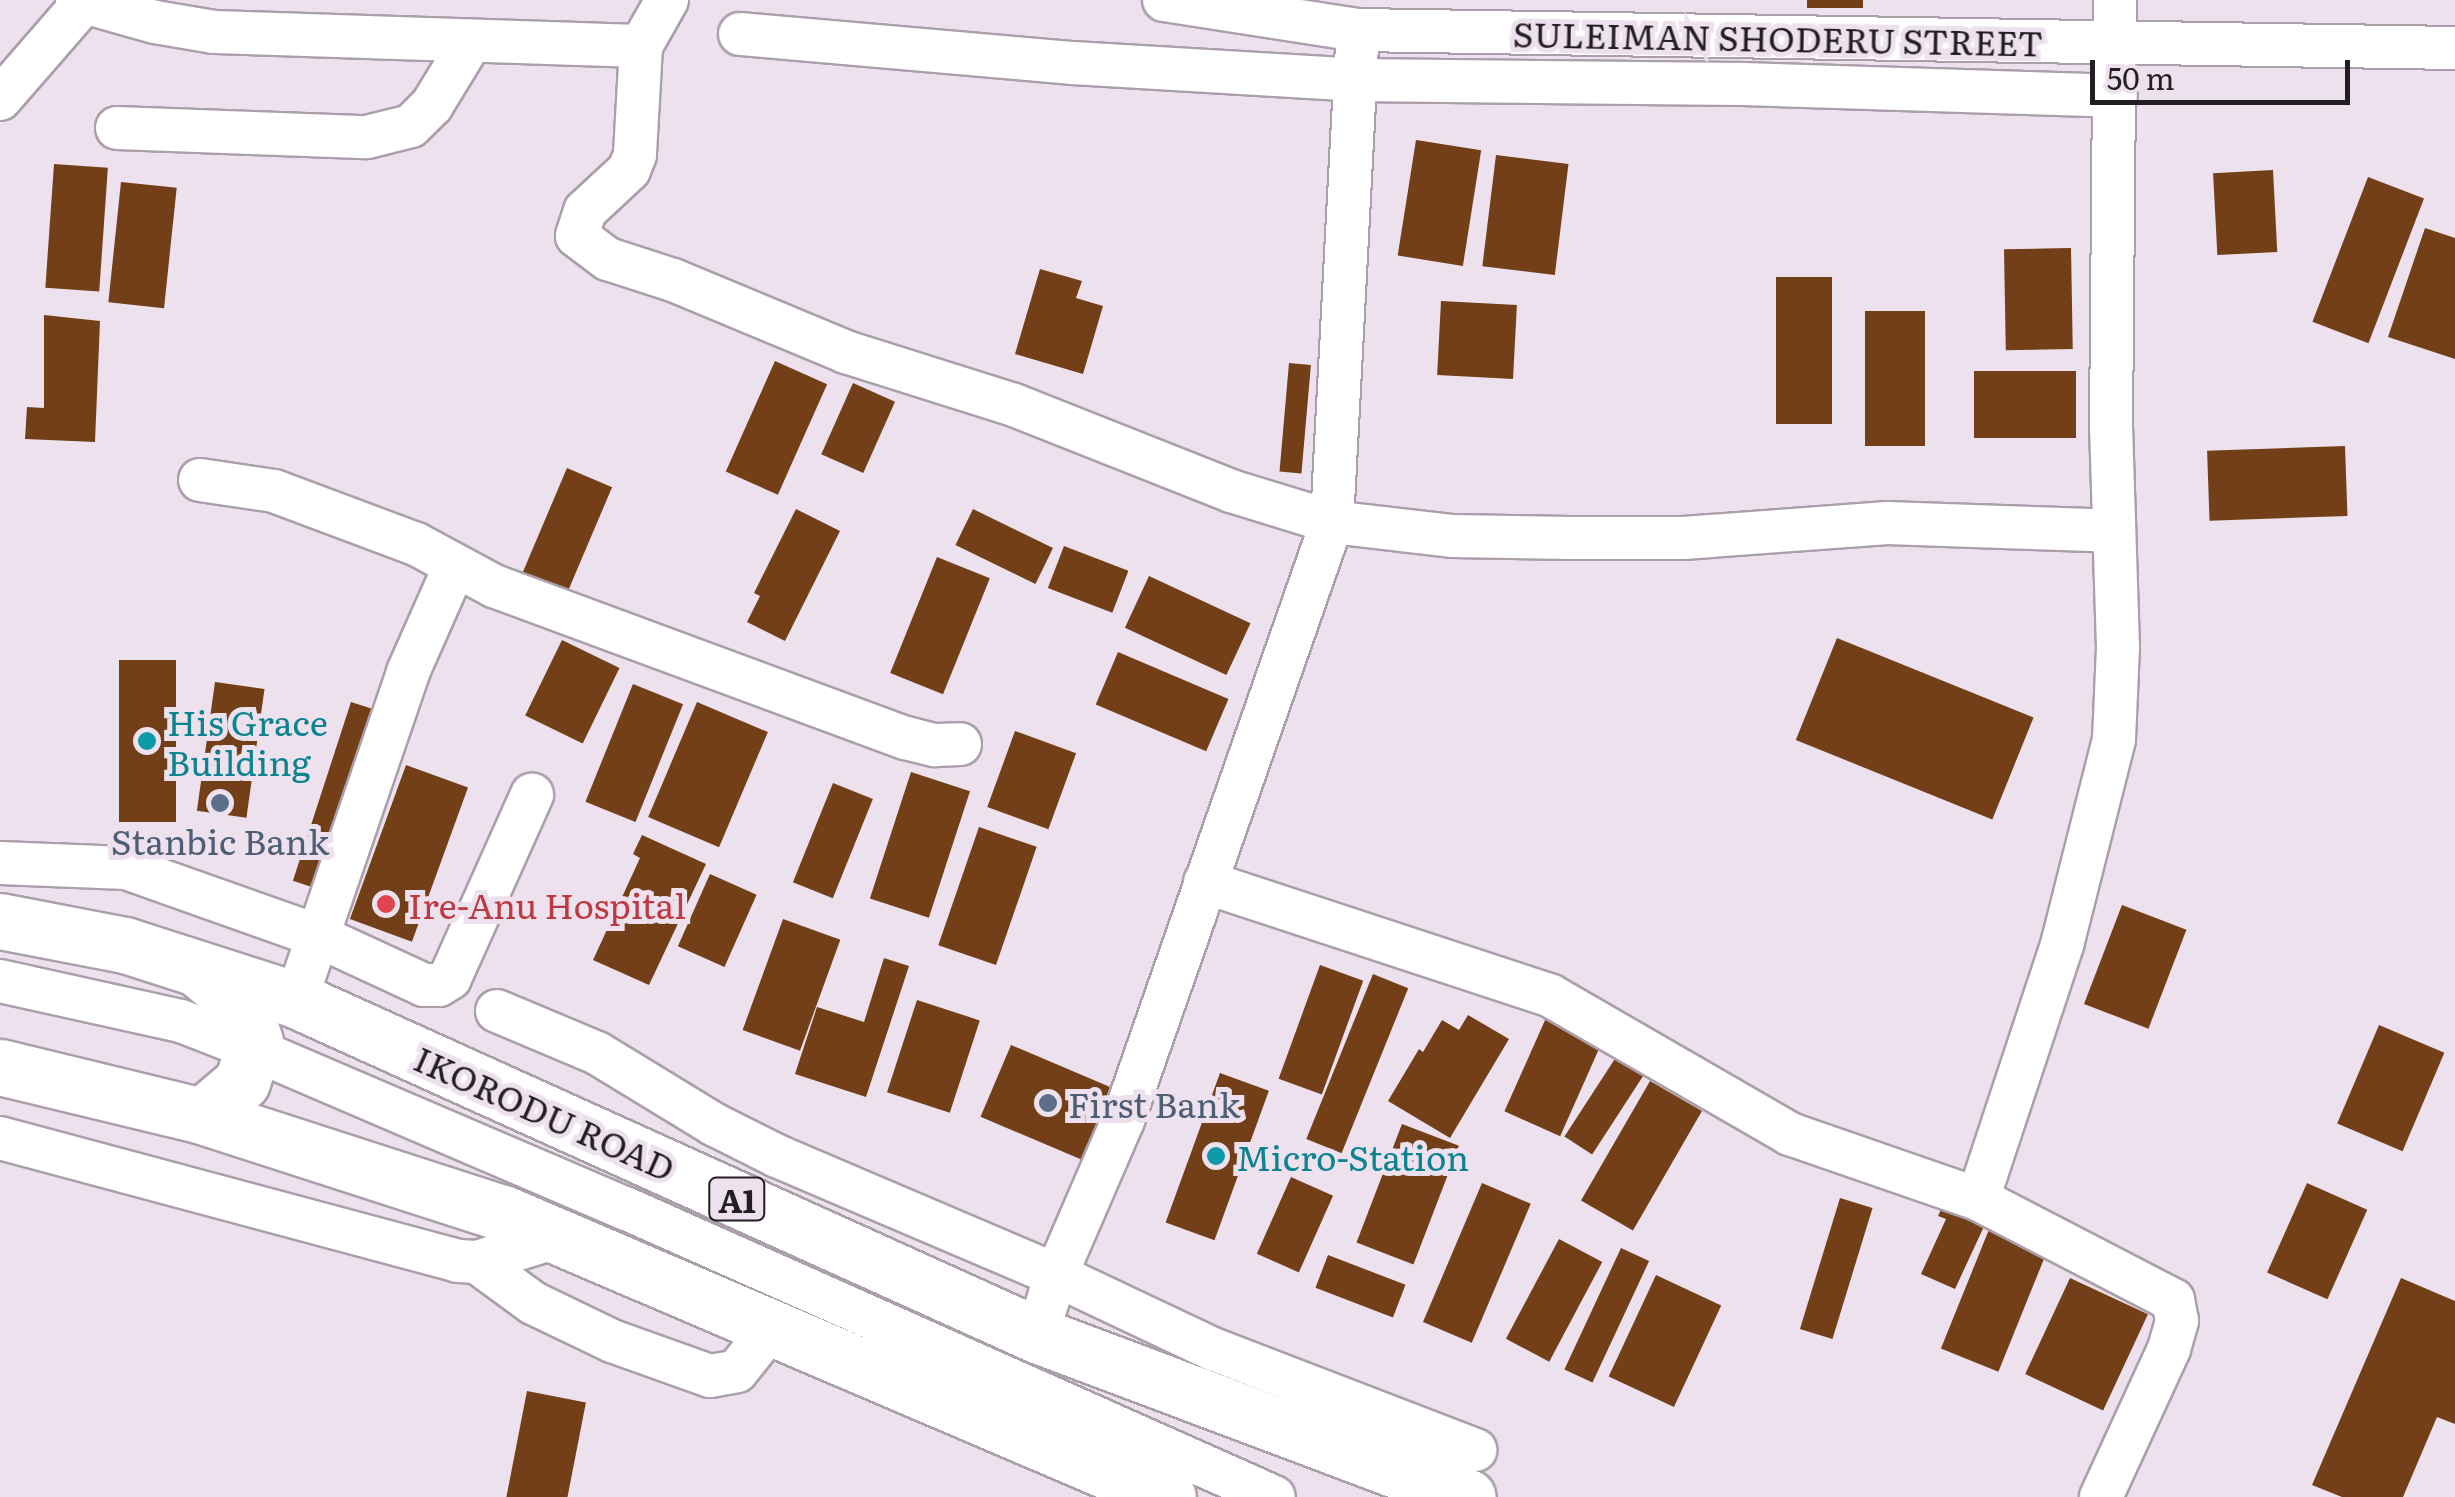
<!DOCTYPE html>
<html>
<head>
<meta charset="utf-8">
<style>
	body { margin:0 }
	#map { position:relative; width:2455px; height:1497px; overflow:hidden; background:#eee1ee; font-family:Literata,serif }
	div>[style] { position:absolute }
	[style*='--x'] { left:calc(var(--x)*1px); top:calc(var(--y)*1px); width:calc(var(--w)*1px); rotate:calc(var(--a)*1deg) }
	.building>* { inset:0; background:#723f18; transform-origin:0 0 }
	.roads { filter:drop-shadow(2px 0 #aa9fab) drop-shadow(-2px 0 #aa9fab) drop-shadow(0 2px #aa9fab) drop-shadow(0 -2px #aa9fab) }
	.minor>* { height:42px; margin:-21px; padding:0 21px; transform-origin:21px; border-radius:21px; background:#fff }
	.highway>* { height:55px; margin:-27.5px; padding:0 27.5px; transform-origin:27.5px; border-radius:27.5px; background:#fff }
	.dots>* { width:28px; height:28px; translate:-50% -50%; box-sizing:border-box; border:5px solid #eee1ee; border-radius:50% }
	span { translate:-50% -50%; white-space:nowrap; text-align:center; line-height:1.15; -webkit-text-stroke:10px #eee1ee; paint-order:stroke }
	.shield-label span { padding:2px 8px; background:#eee1ee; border:2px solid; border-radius:8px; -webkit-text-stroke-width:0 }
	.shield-label { font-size:32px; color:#221e23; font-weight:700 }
	.street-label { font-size:35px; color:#221e23 }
	.culture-label { font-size:35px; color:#0d838f }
	.left { translate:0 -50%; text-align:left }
	.service-label { font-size:35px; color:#4e5e75 }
	.health-label { font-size:35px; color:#be3a42 }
	.scale { position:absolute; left:2090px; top:60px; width:260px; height:45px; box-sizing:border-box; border:5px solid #221e23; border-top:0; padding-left:12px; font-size:30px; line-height:35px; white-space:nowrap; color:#221e23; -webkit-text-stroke:8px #eee1ee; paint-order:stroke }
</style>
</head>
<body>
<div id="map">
	<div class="building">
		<div style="left:1807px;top:0;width:56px;height:8px"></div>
		<div style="left:1416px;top:140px;width:66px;height:117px;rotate:9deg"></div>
		<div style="left:1496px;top:155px;width:73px;height:112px;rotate:7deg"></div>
		<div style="left:54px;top:164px;width:54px;height:124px;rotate:4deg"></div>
		<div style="left:2273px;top:170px;width:82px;height:60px;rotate:87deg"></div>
		<div style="left:2368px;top:177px;width:60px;height:155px;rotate:21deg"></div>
		<div style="left:121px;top:182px;width:56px;height:121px;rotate:6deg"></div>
		<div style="clip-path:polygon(2425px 228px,2455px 238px,2455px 359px,2388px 337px)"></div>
		<div style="left:2071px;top:248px;width:101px;height:67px;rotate:89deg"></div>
		<div style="clip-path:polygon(1040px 269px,1082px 281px,1076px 298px,1103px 306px,1083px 374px,1015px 354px)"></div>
		<div style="left:1776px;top:277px;width:56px;height:147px"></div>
		<div style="left:1441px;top:301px;width:76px;height:74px;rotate:3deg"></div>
		<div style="left:1865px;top:311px;width:60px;height:135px"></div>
		<div style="clip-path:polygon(44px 315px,100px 321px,95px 442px,25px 439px,27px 407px,44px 408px)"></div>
		<div style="left:775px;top:361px;width:57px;height:121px;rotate:24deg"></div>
		<div style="left:1289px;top:363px;width:22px;height:109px;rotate:5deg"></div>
		<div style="left:1974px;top:371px;width:102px;height:67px"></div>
		<div style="left:853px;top:383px;width:46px;height:78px;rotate:24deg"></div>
		<div style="left:2345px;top:446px;width:70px;height:138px;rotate:88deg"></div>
		<div style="left:567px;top:468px;width:49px;height:124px;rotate:23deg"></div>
		<div style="clip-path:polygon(796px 509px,840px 531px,785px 641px,747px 622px,760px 596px,754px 593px)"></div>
		<div style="left:973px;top:509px;width:89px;height:40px;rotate:26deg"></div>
		<div style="left:1064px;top:546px;width:69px;height:45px;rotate:21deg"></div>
		<div style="left:937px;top:557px;width:57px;height:125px;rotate:22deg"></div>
		<div style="left:1149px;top:576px;width:112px;height:57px;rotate:25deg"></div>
		<div style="left:1837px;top:638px;width:212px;height:110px;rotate:22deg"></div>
		<div style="left:562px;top:640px;width:64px;height:84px;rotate:26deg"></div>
		<div style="left:1118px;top:652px;width:120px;height:57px;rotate:23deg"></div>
		<div style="left:119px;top:660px;width:57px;height:162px"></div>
		<div style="left:215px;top:682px;width:50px;height:130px;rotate:8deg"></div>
		<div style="left:633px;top:684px;width:54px;height:127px;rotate:22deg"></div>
		<div style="left:351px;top:702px;width:23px;height:188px;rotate:18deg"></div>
		<div style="left:697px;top:702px;width:77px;height:125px;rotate:23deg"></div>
		<div style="left:1015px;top:731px;width:65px;height:81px;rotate:20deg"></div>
		<div style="left:406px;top:765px;width:66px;height:164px;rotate:20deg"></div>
		<div style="left:911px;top:772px;width:62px;height:133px;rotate:18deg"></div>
		<div style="left:833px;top:783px;width:43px;height:107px;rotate:22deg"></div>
		<div style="left:979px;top:827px;width:61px;height:125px;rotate:19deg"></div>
		<div style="clip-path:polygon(642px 835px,706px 864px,649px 985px,593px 960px,640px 858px,633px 854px)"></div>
		<div style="left:710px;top:874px;width:51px;height:79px;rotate:24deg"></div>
		<div style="left:2122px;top:905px;width:69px;height:106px;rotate:21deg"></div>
		<div style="left:783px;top:919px;width:61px;height:118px;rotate:20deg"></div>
		<div style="clip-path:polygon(884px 958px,909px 966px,866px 1097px,795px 1074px,817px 1007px,864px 1022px)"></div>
		<div style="left:1320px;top:965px;width:46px;height:121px;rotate:20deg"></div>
		<div style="left:1373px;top:974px;width:38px;height:178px;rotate:22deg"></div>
		<div style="left:917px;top:1000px;width:66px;height:97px;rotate:18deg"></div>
		<div style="left:1550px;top:1009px;width:61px;height:112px;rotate:24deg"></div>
		<div style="clip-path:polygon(1468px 1015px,1509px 1039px,1450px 1138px,1388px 1101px,1419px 1049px,1423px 1052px,1442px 1020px,1459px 1030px)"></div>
		<div style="left:2379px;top:1025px;width:71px;height:107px;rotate:23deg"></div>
		<div style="left:1011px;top:1045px;width:114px;height:78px;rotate:23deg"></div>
		<div style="left:1620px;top:1051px;width:33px;height:102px;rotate:33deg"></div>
		<div style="left:1220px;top:1073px;width:52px;height:159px;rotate:20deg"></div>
		<div style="left:1650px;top:1081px;width:60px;height:138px;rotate:30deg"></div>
		<div style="left:1402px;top:1124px;width:61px;height:127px;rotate:21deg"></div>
		<div style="left:1291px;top:1177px;width:46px;height:84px;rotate:24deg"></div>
		<div style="left:1482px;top:1183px;width:53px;height:151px;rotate:23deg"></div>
		<div style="left:2307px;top:1183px;width:66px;height:98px;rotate:24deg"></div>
		<div style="left:1840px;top:1198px;width:34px;height:137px;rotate:17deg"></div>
		<div style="clip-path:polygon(1945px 1201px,1987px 1220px,1955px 1289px,1921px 1274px,1946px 1219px,1938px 1216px)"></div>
		<div style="left:1990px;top:1227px;width:62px;height:131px;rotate:22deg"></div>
		<div style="left:1559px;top:1239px;width:49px;height:113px;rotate:28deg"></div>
		<div style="left:1621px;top:1248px;width:31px;height:134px;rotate:25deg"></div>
		<div style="left:1328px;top:1255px;width:83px;height:35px;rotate:21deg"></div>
		<div style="left:1656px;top:1275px;width:72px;height:112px;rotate:25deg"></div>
		<div style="left:2070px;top:1278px;width:86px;height:106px;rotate:25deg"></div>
		<div style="clip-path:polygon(2401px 1278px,2455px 1301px,2455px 1424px,2437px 1417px,2403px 1497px,2342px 1497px,2312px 1485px)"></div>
		<div style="left:527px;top:1391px;width:60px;height:108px;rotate:11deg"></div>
	</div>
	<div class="roads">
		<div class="minor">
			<div style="--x:77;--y:0;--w:81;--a:15.8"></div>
			<div style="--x:155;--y:22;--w:60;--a:9.6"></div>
			<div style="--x:214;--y:32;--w:427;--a:1.9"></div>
			<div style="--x:667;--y:0;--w:53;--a:119.5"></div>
			<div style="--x:641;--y:46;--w:109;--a:93.2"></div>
			<div style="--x:635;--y:155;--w:16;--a:112"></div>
			<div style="--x:629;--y:170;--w:60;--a:137"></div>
			<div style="--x:585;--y:211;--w:26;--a:108"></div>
			<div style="--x:577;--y:236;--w:39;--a:37"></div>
			<div style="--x:608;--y:259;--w:68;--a:17.9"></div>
			<div style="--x:673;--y:280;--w:187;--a:22.6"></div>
			<div style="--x:846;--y:352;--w:176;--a:17.5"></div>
			<div style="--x:1014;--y:405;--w:233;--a:21.6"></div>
			<div style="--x:1231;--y:491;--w:106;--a:17.1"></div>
			<div style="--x:1332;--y:522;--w:122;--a:6.6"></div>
			<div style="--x:1453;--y:536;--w:117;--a:1"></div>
			<div style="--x:1570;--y:538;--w:113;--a:0"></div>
			<div style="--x:1683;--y:538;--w:205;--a:-4.2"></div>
			<div style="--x:1887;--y:523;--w:225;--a:2"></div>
			<div style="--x:1164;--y:0;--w:196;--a:8.8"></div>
			<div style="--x:1358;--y:30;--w:1097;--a:0.94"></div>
			<div style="--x:740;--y:34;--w:334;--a:5"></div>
			<div style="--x:1073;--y:63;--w:283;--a:3.4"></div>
			<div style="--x:1355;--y:80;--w:385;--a:0.6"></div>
			<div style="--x:1740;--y:84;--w:376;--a:1.8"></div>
			<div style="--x:0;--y:99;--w:131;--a:-49"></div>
			<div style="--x:117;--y:128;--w:250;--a:2.1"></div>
			<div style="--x:367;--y:137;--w:45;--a:-14"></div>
			<div style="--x:411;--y:126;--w:30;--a:-45"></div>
			<div style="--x:432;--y:105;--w:75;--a:-58.6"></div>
			<div style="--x:200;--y:480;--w:75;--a:8.5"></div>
			<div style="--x:274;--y:491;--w:152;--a:20.5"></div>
			<div style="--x:416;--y:544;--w:89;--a:28.3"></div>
			<div style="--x:494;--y:586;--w:439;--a:20.3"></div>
			<div style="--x:906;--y:738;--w:30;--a:14"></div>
			<div style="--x:935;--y:745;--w:25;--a:-2"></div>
			<div style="--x:0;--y:863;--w:126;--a:2.3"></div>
			<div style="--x:126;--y:868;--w:204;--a:19.5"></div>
			<div style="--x:318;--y:936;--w:117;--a:24.8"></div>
			<div style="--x:424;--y:985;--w:15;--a:0"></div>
			<div style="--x:439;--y:985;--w:13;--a:-32"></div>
			<div style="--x:450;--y:978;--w:201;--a:-65.9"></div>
			<div style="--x:1205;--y:882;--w:364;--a:18.2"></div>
			<div style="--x:1551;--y:996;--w:276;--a:30"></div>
			<div style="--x:1790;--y:1134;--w:199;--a:19.1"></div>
			<div style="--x:1978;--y:1199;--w:220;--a:27.4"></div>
			<div style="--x:2173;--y:1300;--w:21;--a:79"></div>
			<div style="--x:2177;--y:1321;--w:29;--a:106"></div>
			<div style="--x:2169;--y:1349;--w:163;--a:114.7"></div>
			<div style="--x:0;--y:981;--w:185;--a:12.5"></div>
			<div style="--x:181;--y:1021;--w:77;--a:21.3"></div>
			<div style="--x:253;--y:1049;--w:407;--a:23.2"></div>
			<div style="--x:627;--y:1209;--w:708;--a:24"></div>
			<div style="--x:296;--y:1000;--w:347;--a:-71.1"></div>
			<div style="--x:408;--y:672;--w:116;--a:-66.1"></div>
			<div style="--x:497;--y:1011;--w:108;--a:22.8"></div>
			<div style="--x:597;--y:1053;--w:138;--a:31.4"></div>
			<div style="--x:715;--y:1125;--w:69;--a:26.6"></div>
			<div style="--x:777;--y:1156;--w:303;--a:23.1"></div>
			<div style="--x:1056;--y:1275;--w:176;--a:25.3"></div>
			<div style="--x:1215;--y:1350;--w:279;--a:21"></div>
			<div style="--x:0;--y:1138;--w:474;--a:15"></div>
			<div style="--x:458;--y:1261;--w:19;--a:3"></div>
			<div style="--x:477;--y:1262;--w:87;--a:-17.4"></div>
			<div style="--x:1978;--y:1199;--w:268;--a:-71.7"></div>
			<div style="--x:2062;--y:945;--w:212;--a:-75.8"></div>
			<div style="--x:2114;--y:739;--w:91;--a:-87.5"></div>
			<div style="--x:2118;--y:648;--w:220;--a:-91.8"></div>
			<div style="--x:2111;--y:428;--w:428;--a:-89.5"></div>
			<div style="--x:477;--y:1262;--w:69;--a:36.2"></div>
			<div style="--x:533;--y:1303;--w:88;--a:25.7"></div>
			<div style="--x:612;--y:1341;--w:104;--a:19.7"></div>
			<div style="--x:710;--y:1376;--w:27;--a:-10"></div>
			<div style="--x:737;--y:1371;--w:56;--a:-51.5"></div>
			<div style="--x:1037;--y:1335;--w:63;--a:-72.4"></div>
			<div style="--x:1056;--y:1275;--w:169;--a:-66.6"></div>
			<div style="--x:1123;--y:1120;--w:633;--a:-70.74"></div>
			<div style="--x:1332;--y:522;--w:493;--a:-87"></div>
		</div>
		<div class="highway">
			<div style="--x:0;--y:921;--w:127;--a:10.9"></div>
			<div style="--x:125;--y:945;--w:180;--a:17.8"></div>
			<div style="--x:296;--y:1000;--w:813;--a:24.33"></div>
			<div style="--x:1037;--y:1335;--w:460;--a:20.6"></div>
			<div style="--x:199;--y:970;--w:30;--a:40"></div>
			<div style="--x:222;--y:989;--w:43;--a:51.5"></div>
			<div style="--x:249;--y:1023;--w:20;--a:72"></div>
			<div style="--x:255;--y:1042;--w:42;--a:108"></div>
			<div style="--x:242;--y:1082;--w:52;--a:139.6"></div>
			<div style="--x:0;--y:1067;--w:208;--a:13.6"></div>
			<div style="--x:202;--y:1116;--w:316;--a:17.9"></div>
			<div style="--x:503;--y:1213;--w:723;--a:23.13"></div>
		</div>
	</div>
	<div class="dots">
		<div style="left:147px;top:741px;background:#0f9aa8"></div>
		<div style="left:220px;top:803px;background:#5c6f8a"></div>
		<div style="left:386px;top:904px;background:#e0444e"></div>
		<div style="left:1048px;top:1103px;background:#5c6f8a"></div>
		<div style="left:1216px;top:1156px;background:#0f9aa8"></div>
	</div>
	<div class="shield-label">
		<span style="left:737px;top:1199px">A1</span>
	</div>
	<div class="street-label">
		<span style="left:1778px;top:37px;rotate:1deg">SULEIMAN SHODERU STREET</span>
		<span style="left:545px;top:1112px;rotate:24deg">IKORODU ROAD</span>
	</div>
	<div class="culture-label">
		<span class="left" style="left:167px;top:741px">His Grace<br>Building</span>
		<span class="left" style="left:1236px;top:1156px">Micro-Station</span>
	</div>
	<div class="service-label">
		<span style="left:220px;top:840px">Stanbic Bank</span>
		<span class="left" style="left:1068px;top:1103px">First Bank</span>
	</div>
	<div class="health-label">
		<span class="left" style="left:408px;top:904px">Ire-Anu Hospital</span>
	</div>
	<div class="scale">50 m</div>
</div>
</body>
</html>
